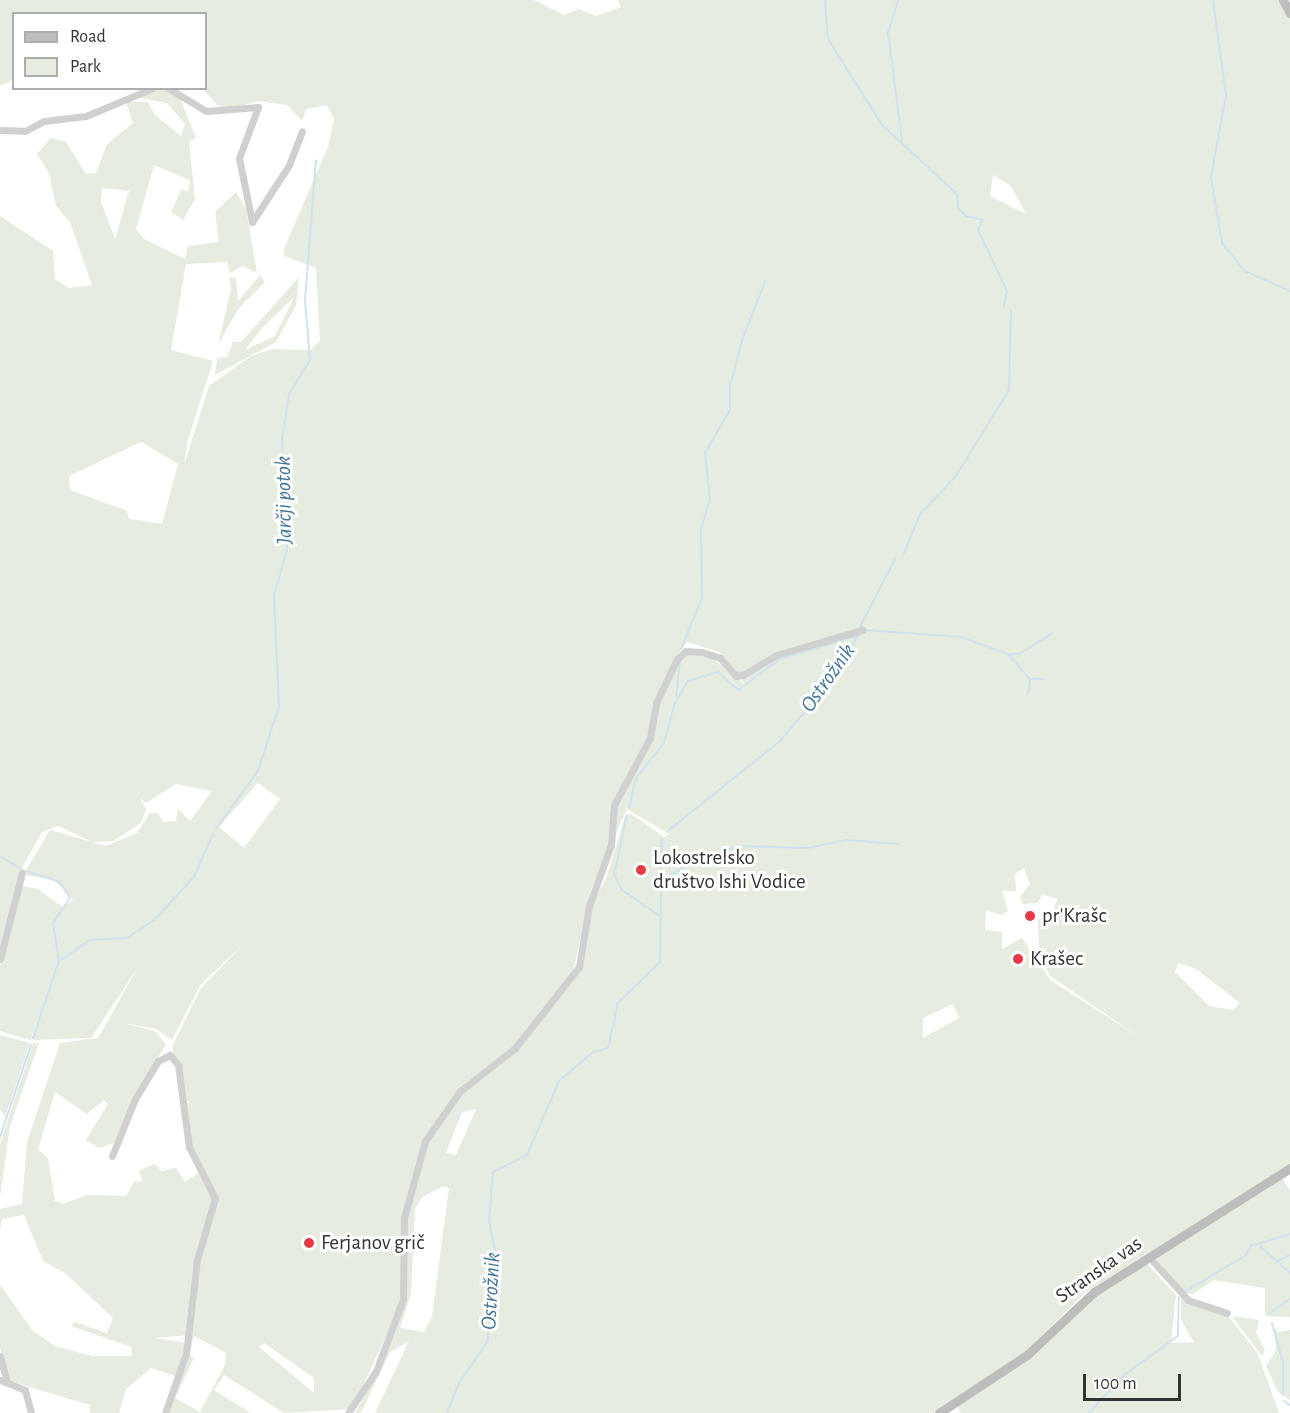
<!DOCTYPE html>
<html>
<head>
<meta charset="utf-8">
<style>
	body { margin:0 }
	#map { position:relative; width:1290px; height:1413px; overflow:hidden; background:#fff; font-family:"Alegreya Sans",sans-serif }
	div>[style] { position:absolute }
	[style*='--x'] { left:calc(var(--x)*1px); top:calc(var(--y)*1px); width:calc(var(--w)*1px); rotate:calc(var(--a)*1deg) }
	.green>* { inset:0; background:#e6ecdf }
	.stream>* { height:2px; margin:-1px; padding:0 1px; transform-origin:1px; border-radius:1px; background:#cfe2ee }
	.street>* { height:7px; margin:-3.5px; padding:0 3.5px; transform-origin:3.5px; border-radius:3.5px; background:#d0d0d0 }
	.secondary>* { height:9px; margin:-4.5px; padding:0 4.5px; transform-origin:4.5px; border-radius:4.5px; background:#bdbdbd }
	.dots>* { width:16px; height:16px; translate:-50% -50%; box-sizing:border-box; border:3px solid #fff; border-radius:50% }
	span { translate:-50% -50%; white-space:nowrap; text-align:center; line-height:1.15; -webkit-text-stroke:6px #fff; paint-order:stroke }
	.poi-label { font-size:21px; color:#333 }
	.left { translate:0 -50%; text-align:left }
	.street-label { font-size:21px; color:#333 }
	.water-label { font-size:22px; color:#3f7597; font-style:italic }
	.legend { position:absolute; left:12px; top:12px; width:195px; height:78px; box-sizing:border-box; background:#fff; border:2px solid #adadad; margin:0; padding:8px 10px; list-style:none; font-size:18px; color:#333 }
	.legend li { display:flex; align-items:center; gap:12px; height:30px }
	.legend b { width:30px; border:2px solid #adadad }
	.scale { position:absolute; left:1083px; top:1374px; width:98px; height:27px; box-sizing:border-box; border:3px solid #333; border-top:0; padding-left:8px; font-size:18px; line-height:21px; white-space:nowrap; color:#333; -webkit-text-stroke:4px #fff; paint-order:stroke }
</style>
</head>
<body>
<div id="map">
	<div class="green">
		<div style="clip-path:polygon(evenodd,0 0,534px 0,564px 15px,579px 9px,596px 16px,621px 7px,618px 0,1279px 0,1290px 17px,1290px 1165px,1086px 1292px,1026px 1351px,934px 1413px,375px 1413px,409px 1341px,390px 1352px,361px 1413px,355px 1413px,378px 1372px,404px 1301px,407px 1211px,430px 1135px,466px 1088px,529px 1036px,581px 967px,589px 909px,606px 879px,625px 816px,631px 814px,664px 837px,669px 834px,627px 809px,591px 890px,573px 973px,517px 1045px,464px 1084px,428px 1132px,402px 1216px,405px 1287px,398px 1310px,352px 1409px,284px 1413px,224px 1375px,214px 1390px,251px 1413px,167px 1413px,187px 1355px,199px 1261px,217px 1203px,189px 1142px,185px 1104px,190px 1102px,185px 1100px,172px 1047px,201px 988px,242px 946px,201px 984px,172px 1040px,156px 1029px,123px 1023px,155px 1031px,166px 1045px,133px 1097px,117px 1142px,99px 1148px,86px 1140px,108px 1104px,104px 1100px,87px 1114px,55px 1092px,38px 1150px,48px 1158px,55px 1201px,63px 1204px,87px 1195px,126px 1196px,134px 1182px,143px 1181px,139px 1171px,154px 1164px,162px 1171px,176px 1168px,185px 1182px,198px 1173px,211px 1193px,213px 1207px,193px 1270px,188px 1335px,156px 1338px,186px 1343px,175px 1376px,151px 1368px,126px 1389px,119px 1413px,90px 1413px,90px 1405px,10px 1381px,0 1347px,0 1285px,33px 1331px,55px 1346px,92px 1356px,132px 1356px,131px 1347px,71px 1326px,75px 1322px,107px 1333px,113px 1318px,65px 1273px,43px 1261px,24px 1215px,2px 1219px,0 1230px,0 1209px,22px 1204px,27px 1142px,60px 1043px,98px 1038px,137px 969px,91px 1038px,33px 1040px,39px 1014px,31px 1040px,0 1031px,0 966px,22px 886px,38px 889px,64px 908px,73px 899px,54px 880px,23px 875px,50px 830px,106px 846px,137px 833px,150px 813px,158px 813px,163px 822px,176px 821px,178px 809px,190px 821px,212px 791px,176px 784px,146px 803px,139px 797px,146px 809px,141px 823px,113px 841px,92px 842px,59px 826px,42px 832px,23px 866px,0 953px,0 216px,53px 251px,55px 279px,69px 288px,92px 285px,70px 222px,56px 206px,49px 173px,37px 154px,51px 138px,66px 142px,86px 174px,96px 173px,107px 144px,133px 123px,126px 102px,148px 102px,155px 115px,181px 136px,185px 124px,167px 103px,134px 97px,162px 88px,180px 98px,196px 138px,189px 141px,195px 199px,183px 220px,171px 212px,181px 190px,188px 191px,190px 180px,154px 165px,136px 229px,144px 239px,185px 259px,188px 246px,219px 242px,215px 212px,236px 192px,246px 209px,257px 273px,243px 266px,230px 273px,227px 262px,186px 264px,171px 350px,213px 361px,187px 443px,184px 465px,209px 386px,251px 356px,273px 349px,310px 350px,320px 341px,316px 268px,284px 256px,284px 249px,328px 147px,334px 119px,327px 105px,306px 109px,302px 121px,287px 105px,258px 101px,231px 109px,218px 106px,203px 89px,206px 14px,14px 14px,13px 80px,0 86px,0 0,993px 175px,1011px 186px,1026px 214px,990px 196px,993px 175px,0 0,102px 188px,129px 191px,115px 239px,101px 202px,102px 188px,0 0,141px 442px,178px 464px,162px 524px,129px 519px,127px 511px,70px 490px,69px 476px,141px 442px,0 0,687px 642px,719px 652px,747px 686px,710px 656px,689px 653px,674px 660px,687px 642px,0 0,258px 783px,280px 799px,244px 848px,219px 827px,258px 783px,0 0,1024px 868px,1030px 884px,1020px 897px,1023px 904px,1038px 903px,1042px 894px,1057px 899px,1053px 913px,1038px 920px,1039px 949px,1049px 975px,1142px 1039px,1050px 980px,1022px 938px,1002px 949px,1002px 932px,985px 930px,986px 910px,1001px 915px,1008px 911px,1002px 891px,1016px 891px,1015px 874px,1024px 868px,0 0,1178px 963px,1196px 969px,1240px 1003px,1233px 1010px,1209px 1006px,1175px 972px,1178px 963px,0 0,953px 1004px,959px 1018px,923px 1038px,923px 1018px,953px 1004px,0 0,476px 1109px,456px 1155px,446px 1153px,462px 1112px,476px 1109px,0 0,444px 1186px,449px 1188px,432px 1317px,424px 1332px,400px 1328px,411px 1294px,415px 1209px,422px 1197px,444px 1186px,0 0,194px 1336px,226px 1353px,225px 1365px,200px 1412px,175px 1398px,194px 1358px,189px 1355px,194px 1336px,0 0,264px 1343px,314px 1378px,314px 1393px,259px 1347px,264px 1343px)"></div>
		<div style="clip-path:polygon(260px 275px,265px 282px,238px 309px,218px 345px,231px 289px,229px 277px,236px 278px,238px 301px)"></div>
		<div style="clip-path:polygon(evenodd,299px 277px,296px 305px,276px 342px,215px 375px,217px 358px,227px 357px,233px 342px,241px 342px,299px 277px,294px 297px,275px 336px,245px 350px,263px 327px,294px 297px)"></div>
		<div style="clip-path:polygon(0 1035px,30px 1043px,5px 1117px,0 1109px)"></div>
		<div style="clip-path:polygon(33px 1043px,39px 1043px,10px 1126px,0 1197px,0 1144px)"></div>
		<div style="clip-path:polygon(1282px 1178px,1290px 1190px,1290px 1317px,1265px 1316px,1265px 1288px,1214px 1280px,1193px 1294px,1181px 1292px,1155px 1257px)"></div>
		<div style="clip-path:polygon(1147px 1264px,1176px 1295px,1171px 1343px,1194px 1342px,1181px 1320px,1181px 1297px,1229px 1317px,1258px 1354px,1279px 1413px,961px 1413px,956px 1404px,1027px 1359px,1076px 1309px)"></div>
		<div style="clip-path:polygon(1232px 1316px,1259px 1320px,1256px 1333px,1265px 1350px,1262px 1356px)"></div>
		<div style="clip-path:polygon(1275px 1324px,1277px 1332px,1290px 1330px,1290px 1400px,1278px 1392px,1266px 1366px,1276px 1351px)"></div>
	</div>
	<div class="stream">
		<div style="--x:825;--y:0;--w:39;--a:86"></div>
		<div style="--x:828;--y:39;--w:102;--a:57.9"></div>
		<div style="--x:882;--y:125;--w:102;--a:42.6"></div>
		<div style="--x:957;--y:194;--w:14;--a:86"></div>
		<div style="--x:958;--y:208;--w:11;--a:45"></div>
		<div style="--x:966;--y:216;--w:17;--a:13"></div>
		<div style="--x:983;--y:220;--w:11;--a:117"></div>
		<div style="--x:978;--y:230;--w:68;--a:64.6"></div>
		<div style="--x:1007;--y:291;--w:16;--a:101"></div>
		<div style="--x:898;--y:0;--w:34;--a:107"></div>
		<div style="--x:888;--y:32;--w:110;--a:82.7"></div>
		<div style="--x:1213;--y:0;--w:96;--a:82.2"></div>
		<div style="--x:1226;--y:95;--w:83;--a:100.4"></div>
		<div style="--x:1211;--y:177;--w:67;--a:80.5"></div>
		<div style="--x:1222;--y:243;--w:36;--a:51"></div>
		<div style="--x:1245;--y:271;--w:49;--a:24"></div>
		<div style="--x:904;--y:553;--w:42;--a:-67.7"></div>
		<div style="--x:920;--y:514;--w:52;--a:-46.5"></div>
		<div style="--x:956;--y:476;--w:101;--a:-58.4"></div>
		<div style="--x:1009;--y:390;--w:79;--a:-88.5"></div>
		<div style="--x:859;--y:629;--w:79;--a:-62.8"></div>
		<div style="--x:865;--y:630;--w:96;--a:4.2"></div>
		<div style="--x:961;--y:637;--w:50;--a:19.9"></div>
		<div style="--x:1008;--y:654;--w:11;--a:0"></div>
		<div style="--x:1019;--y:654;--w:38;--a:-32"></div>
		<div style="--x:681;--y:649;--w:55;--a:-67.6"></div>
		<div style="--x:702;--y:598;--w:70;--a:-90.8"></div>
		<div style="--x:701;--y:528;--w:30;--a:-73"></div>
		<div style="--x:710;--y:499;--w:46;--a:-96.2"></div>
		<div style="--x:705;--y:453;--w:50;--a:-59.8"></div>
		<div style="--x:730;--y:410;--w:24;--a:-90"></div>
		<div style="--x:730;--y:386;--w:47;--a:-75.1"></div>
		<div style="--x:742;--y:341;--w:64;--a:-69"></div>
		<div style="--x:1009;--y:655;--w:32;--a:49"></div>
		<div style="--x:1030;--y:679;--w:13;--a:0"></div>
		<div style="--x:1028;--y:694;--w:15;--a:-82"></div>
		<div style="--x:676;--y:698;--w:39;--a:-84"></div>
		<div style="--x:629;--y:807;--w:30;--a:-76"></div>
		<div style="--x:636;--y:778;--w:45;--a:-51.3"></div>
		<div style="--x:664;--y:743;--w:39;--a:-75"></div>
		<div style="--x:674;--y:705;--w:28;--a:-60"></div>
		<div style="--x:688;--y:681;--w:31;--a:-17"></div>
		<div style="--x:718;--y:672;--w:27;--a:42"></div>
		<div style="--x:738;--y:690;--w:52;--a:-36.4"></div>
		<div style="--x:780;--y:659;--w:79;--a:-16.8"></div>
		<div style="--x:627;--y:815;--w:61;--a:102.2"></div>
		<div style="--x:614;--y:875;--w:17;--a:62"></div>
		<div style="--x:622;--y:890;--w:46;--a:34.4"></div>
		<div style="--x:216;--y:829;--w:72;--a:-54.1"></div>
		<div style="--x:258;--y:771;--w:68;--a:-72.1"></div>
		<div style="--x:279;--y:706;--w:111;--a:-92.6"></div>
		<div style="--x:274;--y:595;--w:47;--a:-73.9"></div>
		<div style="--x:287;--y:550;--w:110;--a:-92.6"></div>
		<div style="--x:282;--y:440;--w:47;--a:-81.3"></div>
		<div style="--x:289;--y:394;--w:40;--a:-58"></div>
		<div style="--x:310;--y:360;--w:60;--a:-94.8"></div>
		<div style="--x:305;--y:300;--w:140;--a:-85.5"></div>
		<div style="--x:669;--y:830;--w:141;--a:-38.7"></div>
		<div style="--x:779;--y:742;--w:74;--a:-49.4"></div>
		<div style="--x:827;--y:686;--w:62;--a:-58.1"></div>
		<div style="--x:0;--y:856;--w:25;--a:32"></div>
		<div style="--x:26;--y:871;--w:36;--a:18"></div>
		<div style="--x:60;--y:882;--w:19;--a:58"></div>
		<div style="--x:70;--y:898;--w:30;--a:124"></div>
		<div style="--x:53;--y:923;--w:38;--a:81"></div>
		<div style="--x:661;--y:881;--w:40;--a:-32"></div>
		<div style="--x:695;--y:860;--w:47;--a:-17.3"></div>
		<div style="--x:740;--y:846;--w:67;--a:1.7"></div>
		<div style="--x:807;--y:848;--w:41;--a:-11.3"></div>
		<div style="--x:847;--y:840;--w:52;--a:4.4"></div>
		<div style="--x:33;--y:1038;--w:81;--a:-71.3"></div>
		<div style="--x:59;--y:961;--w:37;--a:-34"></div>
		<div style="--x:90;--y:940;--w:37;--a:-3"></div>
		<div style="--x:127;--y:938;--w:34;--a:-34"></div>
		<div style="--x:155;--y:919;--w:57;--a:-47.1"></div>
		<div style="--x:194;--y:877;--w:47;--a:-66.2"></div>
		<div style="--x:0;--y:1137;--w:97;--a:-71.4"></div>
		<div style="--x:1261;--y:1247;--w:39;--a:42"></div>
		<div style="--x:1277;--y:1261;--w:14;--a:-25"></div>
		<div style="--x:1184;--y:1292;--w:71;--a:-30.5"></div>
		<div style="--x:1245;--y:1256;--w:12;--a:-59"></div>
		<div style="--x:1251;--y:1246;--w:41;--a:-17.1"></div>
		<div style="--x:1269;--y:1314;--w:26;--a:-36"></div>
		<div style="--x:1272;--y:1323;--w:41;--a:74.6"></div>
		<div style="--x:1283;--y:1363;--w:32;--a:90"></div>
		<div style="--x:1284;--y:1401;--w:7;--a:34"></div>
		<div style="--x:447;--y:1413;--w:32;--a:-68"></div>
		<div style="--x:459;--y:1383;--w:51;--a:-55.4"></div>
		<div style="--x:488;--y:1341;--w:72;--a:-89.2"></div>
		<div style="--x:489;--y:1269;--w:19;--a:-72"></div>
		<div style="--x:495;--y:1251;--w:33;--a:-101"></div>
		<div style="--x:489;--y:1219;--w:47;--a:-85.1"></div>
		<div style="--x:493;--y:1172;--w:38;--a:-27"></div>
		<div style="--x:527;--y:1155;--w:81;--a:-66.6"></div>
		<div style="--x:559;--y:1081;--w:45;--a:-40.5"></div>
		<div style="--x:593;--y:1052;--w:16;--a:-15"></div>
		<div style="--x:608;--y:1048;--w:46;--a:-77.5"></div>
		<div style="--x:618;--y:1003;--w:59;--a:-44.3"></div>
		<div style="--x:660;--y:962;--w:123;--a:-89.1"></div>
		<div style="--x:1089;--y:1413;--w:50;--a:-47.4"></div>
		<div style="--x:1123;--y:1376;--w:68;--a:-36"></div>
		<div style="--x:1178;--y:1336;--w:39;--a:-89"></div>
	</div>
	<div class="street">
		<div style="--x:168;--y:88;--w:44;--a:31.2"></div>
		<div style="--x:206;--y:111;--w:52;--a:-4.4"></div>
		<div style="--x:258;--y:107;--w:54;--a:110.4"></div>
		<div style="--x:239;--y:158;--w:65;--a:78.5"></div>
		<div style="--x:252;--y:222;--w:68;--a:-57"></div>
		<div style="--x:289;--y:165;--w:36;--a:-69"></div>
		<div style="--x:0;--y:130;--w:25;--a:2"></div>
		<div style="--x:25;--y:131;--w:21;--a:-28"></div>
		<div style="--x:44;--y:121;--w:42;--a:-6.8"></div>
		<div style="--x:86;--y:116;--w:73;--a:-22.7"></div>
		<div style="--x:0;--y:959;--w:89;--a:-75.7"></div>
		<div style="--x:112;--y:1156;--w:61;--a:-68"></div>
		<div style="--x:135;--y:1099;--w:44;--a:-58.8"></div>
		<div style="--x:158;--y:1061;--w:13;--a:-27"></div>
		<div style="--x:170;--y:1055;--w:13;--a:51"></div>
		<div style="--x:178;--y:1065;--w:83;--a:82.4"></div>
		<div style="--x:189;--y:1147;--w:57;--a:63"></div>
		<div style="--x:215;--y:1198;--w:65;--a:106.2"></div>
		<div style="--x:197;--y:1260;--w:94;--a:96.7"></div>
		<div style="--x:186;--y:1353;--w:64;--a:109.3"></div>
		<div style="--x:1149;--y:1257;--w:58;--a:47.8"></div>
		<div style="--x:1188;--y:1300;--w:41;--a:18.4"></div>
		<div style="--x:0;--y:1356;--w:27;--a:75"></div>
		<div style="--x:0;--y:1380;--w:27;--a:22"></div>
		<div style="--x:25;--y:1390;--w:24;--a:75"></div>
		<div style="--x:348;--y:1413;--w:50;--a:-56.3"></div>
		<div style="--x:376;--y:1371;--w:77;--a:-69.4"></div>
		<div style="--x:403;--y:1299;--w:81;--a:-89.3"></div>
		<div style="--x:404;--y:1218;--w:80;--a:-74.7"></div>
		<div style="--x:425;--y:1141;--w:61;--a:-55"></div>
		<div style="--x:460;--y:1091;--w:70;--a:-38"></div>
		<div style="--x:515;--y:1048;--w:103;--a:-51.7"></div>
		<div style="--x:579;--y:967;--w:62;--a:-80.7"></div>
		<div style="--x:589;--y:906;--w:65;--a:-70.2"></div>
		<div style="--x:611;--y:845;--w:40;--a:-85.7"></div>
		<div style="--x:614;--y:805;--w:76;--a:-61.8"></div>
		<div style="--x:650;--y:738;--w:36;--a:-80"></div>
		<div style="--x:656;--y:703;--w:49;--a:-64.5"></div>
		<div style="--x:677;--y:659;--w:12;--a:-42"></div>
		<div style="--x:686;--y:651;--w:16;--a:4"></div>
		<div style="--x:702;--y:652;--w:19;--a:18"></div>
		<div style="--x:720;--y:658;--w:24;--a:48"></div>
		<div style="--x:736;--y:676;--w:7;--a:-8"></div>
		<div style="--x:743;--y:675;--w:39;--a:-31"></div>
		<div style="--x:776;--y:655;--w:90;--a:-16.2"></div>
	</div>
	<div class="secondary">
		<div style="--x:1283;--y:0;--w:15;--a:62"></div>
		<div style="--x:939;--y:1413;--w:107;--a:-33.5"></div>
		<div style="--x:1028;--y:1354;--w:91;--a:-43.2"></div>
		<div style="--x:1094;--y:1292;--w:232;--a:-32.3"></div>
	</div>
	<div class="dots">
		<div style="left:641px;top:870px;background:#e63946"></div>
		<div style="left:1030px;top:916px;background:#e63946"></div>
		<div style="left:1018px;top:959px;background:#e63946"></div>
		<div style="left:309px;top:1243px;background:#e63946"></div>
	</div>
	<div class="poi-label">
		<span class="left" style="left:653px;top:870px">Lokostrelsko<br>društvo Ishi Vodice</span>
		<span class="left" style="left:1042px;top:916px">pr'Krašc</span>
		<span class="left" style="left:1030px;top:959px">Krašec</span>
		<span class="left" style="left:321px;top:1243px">Ferjanov grič</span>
	</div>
	<div class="street-label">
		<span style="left:1099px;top:1270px;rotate:-35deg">Stranska vas</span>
	</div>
	<div class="water-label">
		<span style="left:284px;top:500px;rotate:-91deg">Jarčji potok</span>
		<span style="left:828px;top:678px;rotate:-55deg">Ostrožnik</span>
		<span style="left:491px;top:1291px;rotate:-87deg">Ostrožnik</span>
	</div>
	<ul class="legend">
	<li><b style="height:8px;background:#bdbdbd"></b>Road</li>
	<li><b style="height:16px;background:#e6ecdf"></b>Park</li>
	</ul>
	<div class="scale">100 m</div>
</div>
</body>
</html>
